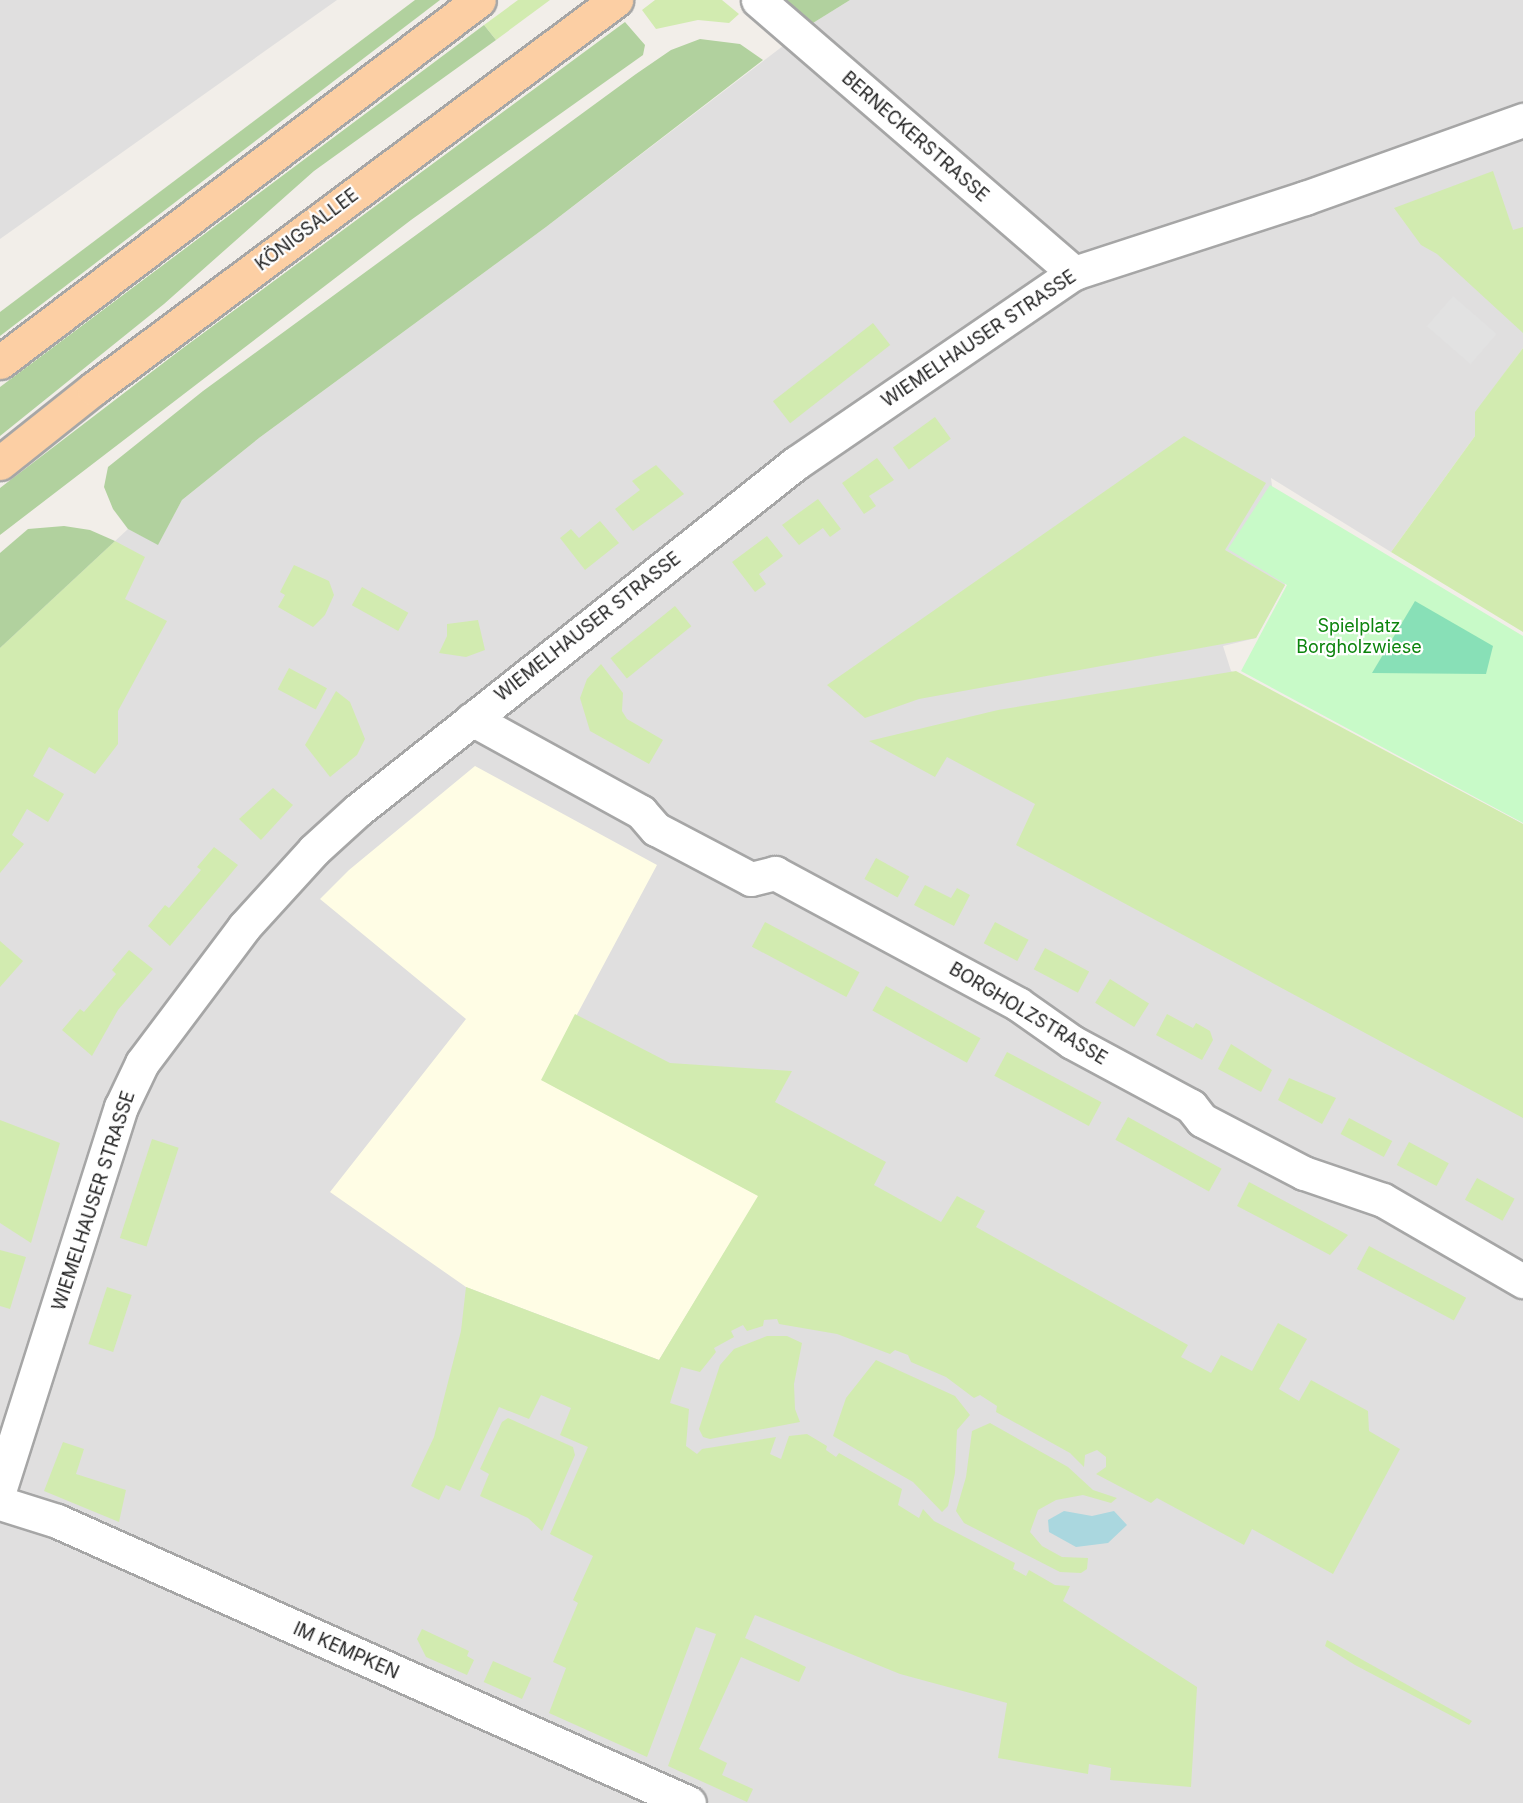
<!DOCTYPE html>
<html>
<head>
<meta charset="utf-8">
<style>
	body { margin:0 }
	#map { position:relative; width:1523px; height:1803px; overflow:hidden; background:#f2eee9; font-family:Inter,sans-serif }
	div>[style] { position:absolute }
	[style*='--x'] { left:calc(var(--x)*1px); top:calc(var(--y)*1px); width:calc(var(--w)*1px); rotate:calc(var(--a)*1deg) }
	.residential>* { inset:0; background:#e0dfdf }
	.education>* { inset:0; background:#fffde5 }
	.grass>* { inset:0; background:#d2ebb0; transform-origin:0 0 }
	.forest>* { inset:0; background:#b1d19e }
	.park>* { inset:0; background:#c8fac8 }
	.pitch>* { inset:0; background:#88e0b7 }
	.parking>* { inset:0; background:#e2e2e2; transform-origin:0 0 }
	.water>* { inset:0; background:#aad7df }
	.roads { filter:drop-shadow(2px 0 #a6a6a6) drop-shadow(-2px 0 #a6a6a6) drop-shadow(0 2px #a6a6a6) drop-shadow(0 -2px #a6a6a6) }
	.minor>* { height:33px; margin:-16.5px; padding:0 16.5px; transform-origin:16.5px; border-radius:16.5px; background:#fff }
	.primary>* { height:33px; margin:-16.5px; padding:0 16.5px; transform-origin:16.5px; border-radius:16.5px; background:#fccfa4 }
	span { translate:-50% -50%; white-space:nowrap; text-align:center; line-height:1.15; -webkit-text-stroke:4.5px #fff; paint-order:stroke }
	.street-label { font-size:18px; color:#222 }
	.park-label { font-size:18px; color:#0c840d }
</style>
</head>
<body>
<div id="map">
	<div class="residential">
		<div style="clip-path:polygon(0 0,337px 0,0 239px)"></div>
		<div style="clip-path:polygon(850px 0,1523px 0,1523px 348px,1476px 412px,1475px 436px,1391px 552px,1271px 478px,1285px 585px,1256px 638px,1223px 646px,1231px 671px,1523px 824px,1523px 1803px,0 1803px,0 648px,128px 529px,158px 544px,182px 500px,259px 438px,546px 227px,813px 23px)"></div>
	</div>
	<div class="education">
		<div style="clip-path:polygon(475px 766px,657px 865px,542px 1080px,759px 1196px,659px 1360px,466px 1287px,330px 1192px,466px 1019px,320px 899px,349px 870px)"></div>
	</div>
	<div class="grass">
		<div style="clip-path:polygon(518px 0,550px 0,496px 40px,484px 25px)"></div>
		<div style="clip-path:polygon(655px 0,722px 0,739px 14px,729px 23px,698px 20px,656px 29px,642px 10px)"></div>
		<div style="clip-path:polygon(1493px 171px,1513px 230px,1523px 227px,1523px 333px,1437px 254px,1421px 245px,1394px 208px)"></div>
		<div style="left:873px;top:323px;width:28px;height:127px;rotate:52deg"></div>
		<div style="clip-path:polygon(1523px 348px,1523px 632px,1391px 552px,1475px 436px,1475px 412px)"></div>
		<div style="left:935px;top:417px;width:27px;height:52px;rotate:54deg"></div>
		<div style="clip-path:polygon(1184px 436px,1266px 483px,1225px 550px,1285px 585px,1256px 638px,919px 699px,865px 718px,827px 685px)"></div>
		<div style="clip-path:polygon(877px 458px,894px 480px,869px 496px,876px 506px,864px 514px,842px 483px)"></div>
		<div style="clip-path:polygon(656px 465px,684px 494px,633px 531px,615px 509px,640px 490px,632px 481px)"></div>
		<div style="clip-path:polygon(818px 499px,841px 529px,830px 537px,823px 528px,799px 545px,782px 525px)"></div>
		<div style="clip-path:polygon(600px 521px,619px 543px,585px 570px,560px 538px,571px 529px,579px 538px)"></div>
		<div style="clip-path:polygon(767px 536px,783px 556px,759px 574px,766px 584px,755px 592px,732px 562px)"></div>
		<div style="clip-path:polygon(115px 541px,145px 557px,125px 599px,167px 621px,118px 711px,118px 744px,95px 774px,49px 747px,33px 776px,64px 794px,48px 822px,27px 809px,12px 835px,24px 844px,0 873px,0 648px)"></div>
		<div style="clip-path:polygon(294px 565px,329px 581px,334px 595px,325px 615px,313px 627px,278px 607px,285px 595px,280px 592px)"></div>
		<div style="left:362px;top:587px;width:53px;height:21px;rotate:29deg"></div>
		<div style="left:675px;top:606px;width:26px;height:83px;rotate:51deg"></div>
		<div style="clip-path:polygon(478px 620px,485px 650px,466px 657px,439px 653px,447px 636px,447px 624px)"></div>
		<div style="clip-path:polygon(601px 664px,623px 693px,622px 711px,627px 719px,663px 740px,649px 764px,590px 731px,580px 698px,587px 679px)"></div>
		<div style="left:289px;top:668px;width:43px;height:24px;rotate:28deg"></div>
		<div style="clip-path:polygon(1236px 671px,1523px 824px,1523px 1118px,1016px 845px,1035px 804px,947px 757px,935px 777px,869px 741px,998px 710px)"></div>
		<div style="clip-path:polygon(336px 691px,350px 702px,365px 739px,357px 755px,330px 777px,305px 745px)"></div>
		<div style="clip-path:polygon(273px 788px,293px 805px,261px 840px,239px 819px)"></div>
		<div style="clip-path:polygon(214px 847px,238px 865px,170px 946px,148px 926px,165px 905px,169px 908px,201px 870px,197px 867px)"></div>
		<div style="left:876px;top:858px;width:38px;height:24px;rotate:29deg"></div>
		<div style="clip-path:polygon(925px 885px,951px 898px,957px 888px,970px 895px,954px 926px,914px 905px)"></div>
		<div style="left:765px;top:922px;width:107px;height:28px;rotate:28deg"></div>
		<div style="left:995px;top:922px;width:38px;height:24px;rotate:28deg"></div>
		<div style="clip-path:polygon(0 941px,23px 961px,0 987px)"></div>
		<div style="left:1045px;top:948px;width:50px;height:24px;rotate:28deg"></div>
		<div style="clip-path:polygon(129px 950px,153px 969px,118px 1010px,92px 1056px,62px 1030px,80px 1009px,84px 1012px,116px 974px,112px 970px)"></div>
		<div style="left:1110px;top:979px;width:46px;height:28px;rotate:32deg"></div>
		<div style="left:886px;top:986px;width:108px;height:28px;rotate:29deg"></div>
		<div style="clip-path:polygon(575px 1014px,670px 1063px,792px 1071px,775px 1102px,886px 1162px,874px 1185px,941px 1222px,957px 1196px,985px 1211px,976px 1227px,1188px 1345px,1181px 1357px,1211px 1373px,1221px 1355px,1252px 1371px,1278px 1323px,1307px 1339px,1279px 1389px,1299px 1401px,1311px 1380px,1368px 1411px,1369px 1431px,1400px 1449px,1333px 1574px,1252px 1529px,1244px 1545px,1157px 1498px,1151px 1503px,1096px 1474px,1106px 1467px,1106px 1457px,1097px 1450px,1085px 1455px,1084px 1467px,1070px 1453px,996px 1412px,997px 1406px,980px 1395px,974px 1398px,946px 1377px,911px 1362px,908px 1355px,895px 1350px,890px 1354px,837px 1334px,779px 1324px,777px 1319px,764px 1320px,763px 1326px,747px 1331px,743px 1325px,731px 1331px,734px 1337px,714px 1348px,716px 1352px,700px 1372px,681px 1367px,670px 1403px,689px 1409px,686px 1446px,697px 1454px,702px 1449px,776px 1437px,770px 1454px,781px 1459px,789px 1436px,807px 1434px,827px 1446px,826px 1450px,836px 1457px,839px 1453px,902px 1489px,898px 1505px,919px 1518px,923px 1509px,934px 1521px,1015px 1563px,1013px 1569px,1026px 1576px,1029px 1570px,1055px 1585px,1070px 1586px,1063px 1601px,1197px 1687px,1191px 1787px,1110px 1780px,1111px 1768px,1089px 1764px,1088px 1774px,998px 1758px,1007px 1703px,900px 1674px,755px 1615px,745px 1638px,806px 1667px,799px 1682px,741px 1657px,699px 1749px,727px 1763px,722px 1775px,753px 1789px,747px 1802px,668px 1766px,716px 1634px,696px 1627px,647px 1757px,549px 1713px,566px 1668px,553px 1662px,578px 1603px,573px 1600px,593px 1556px,550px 1534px,588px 1447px,560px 1435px,571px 1408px,541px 1395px,529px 1419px,499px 1407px,460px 1491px,446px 1485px,439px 1500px,411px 1486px,434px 1437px,461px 1331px,466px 1287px,659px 1360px,758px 1196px,541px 1080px)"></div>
		<div style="clip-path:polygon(1167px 1014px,1193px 1028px,1196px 1023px,1210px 1031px,1213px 1040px,1202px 1060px,1156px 1035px)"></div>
		<div style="clip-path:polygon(1231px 1044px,1272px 1070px,1261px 1092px,1218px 1069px)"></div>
		<div style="left:1007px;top:1052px;width:107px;height:27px;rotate:28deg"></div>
		<div style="clip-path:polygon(1289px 1078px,1336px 1098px,1322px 1124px,1278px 1100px)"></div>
		<div style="left:1128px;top:1117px;width:107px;height:26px;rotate:29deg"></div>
		<div style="left:1349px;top:1118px;width:49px;height:18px;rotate:28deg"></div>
		<div style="clip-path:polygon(0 1120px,60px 1143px,31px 1243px,0 1223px)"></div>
		<div style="left:152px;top:1139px;width:28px;height:104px;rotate:18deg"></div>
		<div style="left:1409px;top:1142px;width:45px;height:26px;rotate:28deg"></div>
		<div style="left:1477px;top:1178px;width:43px;height:25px;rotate:29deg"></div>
		<div style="clip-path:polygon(1249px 1182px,1348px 1235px,1330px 1255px,1260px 1218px,1237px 1206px)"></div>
		<div style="left:1369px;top:1246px;width:110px;height:26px;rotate:28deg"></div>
		<div style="clip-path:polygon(0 1250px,26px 1257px,10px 1309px,0 1306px)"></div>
		<div style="left:107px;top:1287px;width:26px;height:60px;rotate:18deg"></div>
		<div style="clip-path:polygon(767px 1336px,787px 1336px,802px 1343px,794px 1384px,795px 1409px,800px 1422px,710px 1439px,703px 1437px,699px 1429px,720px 1365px,734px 1349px)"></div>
		<div style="clip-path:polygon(876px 1360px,955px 1396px,970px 1415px,957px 1430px,955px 1473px,948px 1506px,942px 1512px,913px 1482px,833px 1436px,846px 1398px)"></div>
		<div style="clip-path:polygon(508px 1418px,573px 1447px,575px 1455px,542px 1531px,528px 1518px,480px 1496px,489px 1474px,480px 1469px,502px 1422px)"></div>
		<div style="clip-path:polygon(990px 1423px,1068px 1467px,1093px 1490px,1117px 1498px,1111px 1503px,1083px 1495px,1056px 1500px,1038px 1510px,1030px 1532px,1042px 1546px,1062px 1557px,1088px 1558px,1087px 1569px,1081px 1573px,1060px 1572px,964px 1523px,956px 1511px,966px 1477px,972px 1431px)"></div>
		<div style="clip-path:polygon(63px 1442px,84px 1449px,76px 1474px,126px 1490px,119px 1522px,44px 1491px)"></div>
		<div style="clip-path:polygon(422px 1629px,469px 1651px,467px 1656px,474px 1660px,467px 1675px,426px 1657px,417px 1639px)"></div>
		<div style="clip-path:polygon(1327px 1640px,1472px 1721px,1469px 1725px,1355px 1665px,1325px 1646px)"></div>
		<div style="left:493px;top:1661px;width:42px;height:23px;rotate:24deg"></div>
	</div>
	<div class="forest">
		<div style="clip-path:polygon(415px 0,440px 0,0 336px,0 312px)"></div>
		<div style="clip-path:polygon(786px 0,850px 0,813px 23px)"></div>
		<div style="clip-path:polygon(625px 22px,645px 45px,643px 55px,411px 220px,0 535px,0 488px,179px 351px)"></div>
		<div style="clip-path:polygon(484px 25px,496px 40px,314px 171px,164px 304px,0 436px,0 387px)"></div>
		<div style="clip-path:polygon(700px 39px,740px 44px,763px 60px,546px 227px,259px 438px,182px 500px,158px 545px,128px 529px,113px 509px,104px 487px,108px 467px,203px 391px,636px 74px,671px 50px)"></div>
		<div style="clip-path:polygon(64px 526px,90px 530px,115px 541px,0 648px,0 553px,28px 529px)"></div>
	</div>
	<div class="park">
		<div style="clip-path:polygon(1270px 485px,1523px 636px,1523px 823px,1241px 671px,1287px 585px,1228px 549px)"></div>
	</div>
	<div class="pitch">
		<div style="clip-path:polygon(1415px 601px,1493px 646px,1486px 674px,1372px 673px)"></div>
	</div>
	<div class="parking">
		<div style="left:1453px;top:296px;width:58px;height:40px;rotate:41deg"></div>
	</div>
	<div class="water">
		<div style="clip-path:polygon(1064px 1511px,1092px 1516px,1114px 1511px,1127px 1525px,1108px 1543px,1076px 1547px,1049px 1532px,1048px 1520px)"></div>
	</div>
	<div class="roads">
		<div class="minor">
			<div style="--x:758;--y:0;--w:418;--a:40.8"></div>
			<div style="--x:472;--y:719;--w:193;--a:28.8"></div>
			<div style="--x:641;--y:812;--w:23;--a:49"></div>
			<div style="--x:656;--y:829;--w:107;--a:27.8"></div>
			<div style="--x:751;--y:879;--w:25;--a:-14"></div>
			<div style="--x:775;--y:873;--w:276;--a:28.3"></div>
			<div style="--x:1018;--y:1004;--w:66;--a:35.1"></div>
			<div style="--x:1072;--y:1042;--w:135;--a:28.3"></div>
			<div style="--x:1191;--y:1106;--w:18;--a:52"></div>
			<div style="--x:1202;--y:1120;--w:115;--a:27.5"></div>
			<div style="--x:1304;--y:1173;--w:83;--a:18.9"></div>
			<div style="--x:1383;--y:1200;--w:162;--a:30.1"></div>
			<div style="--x:0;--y:1488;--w:400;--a:-72.4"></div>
			<div style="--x:121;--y:1107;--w:49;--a:-64.5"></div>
			<div style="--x:142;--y:1063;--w:170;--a:-53.1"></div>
			<div style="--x:244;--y:927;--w:104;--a:-47.7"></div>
			<div style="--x:314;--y:850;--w:59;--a:-42.3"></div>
			<div style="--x:358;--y:810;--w:559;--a:-38.39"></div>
			<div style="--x:796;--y:463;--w:337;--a:-34.4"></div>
			<div style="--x:1074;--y:273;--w:243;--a:-18"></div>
			<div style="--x:1305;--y:198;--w:232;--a:-19.7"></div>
			<div style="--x:0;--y:1503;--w:60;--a:17.5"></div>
			<div style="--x:57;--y:1521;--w:692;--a:24.05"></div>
		</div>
		<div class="primary">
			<div style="--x:0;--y:362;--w:600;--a:-37.08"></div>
			<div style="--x:0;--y:463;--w:119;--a:-38.5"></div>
			<div style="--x:93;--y:389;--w:652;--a:-36.64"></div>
		</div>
	</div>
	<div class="street-label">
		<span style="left:915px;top:137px;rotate:41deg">BERNECKERSTRASSE</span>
		<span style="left:307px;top:230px;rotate:-37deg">KÖNIGSALLEE</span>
		<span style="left:979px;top:339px;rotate:-34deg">WIEMELHAUSER STRASSE</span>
		<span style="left:588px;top:627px;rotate:-38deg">WIEMELHAUSER STRASSE</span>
		<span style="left:1028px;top:1014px;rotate:31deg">BORGHOLZSTRASSE</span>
		<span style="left:94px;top:1201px;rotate:-72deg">WIEMELHAUSER STRASSE</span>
		<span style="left:346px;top:1651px;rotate:24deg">IM KEMPKEN</span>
	</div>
	<div class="park-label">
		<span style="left:1359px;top:637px">Spielplatz<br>Borgholzwiese</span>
	</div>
</div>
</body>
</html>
